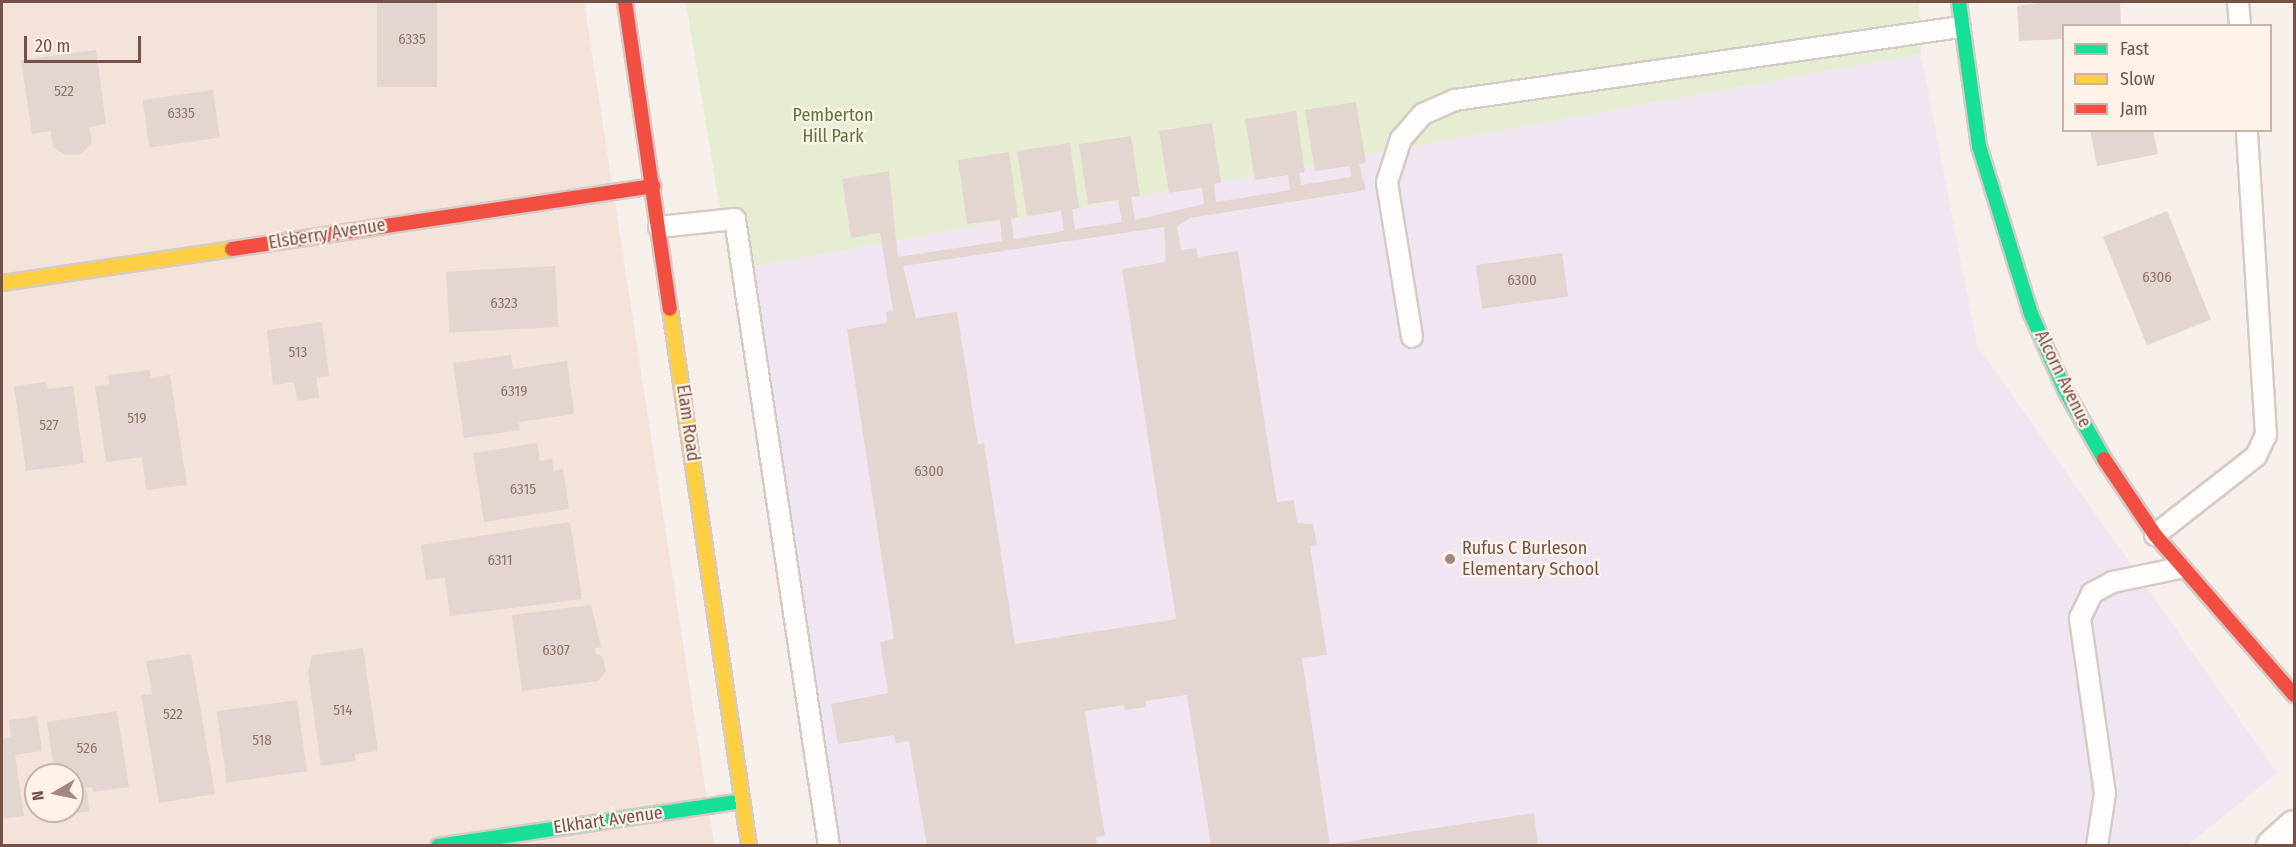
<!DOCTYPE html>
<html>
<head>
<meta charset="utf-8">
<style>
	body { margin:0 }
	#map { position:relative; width:2296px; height:847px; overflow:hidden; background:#f7efe9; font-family:"Fira Sans Condensed",sans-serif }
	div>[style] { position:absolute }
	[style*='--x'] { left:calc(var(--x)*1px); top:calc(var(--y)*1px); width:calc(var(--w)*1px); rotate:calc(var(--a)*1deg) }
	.residential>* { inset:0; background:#f3e3d9 }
	.education>* { inset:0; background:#f0e6f2 }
	.green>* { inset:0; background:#e6edd3 }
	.building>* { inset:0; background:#e3d6d0; transform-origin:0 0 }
	.roads { filter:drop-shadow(2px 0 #d5cac6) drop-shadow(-2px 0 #d5cac6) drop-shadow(0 2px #d5cac6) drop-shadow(0 -2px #d5cac6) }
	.lane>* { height:20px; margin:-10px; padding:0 10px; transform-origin:10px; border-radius:10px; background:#fefdfc }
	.street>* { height:33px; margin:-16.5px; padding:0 16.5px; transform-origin:16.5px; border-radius:16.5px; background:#fefdfc }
	.fast>* { height:14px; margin:-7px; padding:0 7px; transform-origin:7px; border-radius:7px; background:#16e098 }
	.slow>* { height:14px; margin:-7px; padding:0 7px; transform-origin:7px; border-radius:7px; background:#ffcf43 }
	.jam>* { height:14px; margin:-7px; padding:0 7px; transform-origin:7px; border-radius:7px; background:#f24e42 }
	.dots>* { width:16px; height:16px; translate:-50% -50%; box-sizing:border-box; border:3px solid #fff3e9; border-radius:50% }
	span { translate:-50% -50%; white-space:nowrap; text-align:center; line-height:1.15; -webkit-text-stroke:4.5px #fff3e9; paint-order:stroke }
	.number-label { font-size:15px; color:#92746c }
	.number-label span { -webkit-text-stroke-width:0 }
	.park-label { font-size:18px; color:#58763d }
	.street-label { font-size:18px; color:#755148 }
	.poi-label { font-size:18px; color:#755148 }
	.left { translate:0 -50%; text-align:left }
	.frame { position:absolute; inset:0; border:3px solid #755148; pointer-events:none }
	.legend { position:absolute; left:2062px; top:24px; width:210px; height:108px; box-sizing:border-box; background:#fff3e9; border:2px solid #c8b2a9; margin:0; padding:8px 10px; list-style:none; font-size:18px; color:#755148 }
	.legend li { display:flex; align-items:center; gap:12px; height:30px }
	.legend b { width:30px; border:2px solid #c8b2a9 }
	.north { position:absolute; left:24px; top:763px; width:60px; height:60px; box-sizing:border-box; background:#fff3e9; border:2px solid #c8b2a9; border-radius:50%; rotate:261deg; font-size:16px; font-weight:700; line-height:24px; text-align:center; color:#755148 }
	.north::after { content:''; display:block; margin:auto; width:21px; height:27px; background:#a28880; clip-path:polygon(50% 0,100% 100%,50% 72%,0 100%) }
	.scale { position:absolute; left:24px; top:36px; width:117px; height:27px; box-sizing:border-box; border:3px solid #755148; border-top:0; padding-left:8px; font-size:18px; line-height:21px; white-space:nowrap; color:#755148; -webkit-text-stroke:4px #fff3e9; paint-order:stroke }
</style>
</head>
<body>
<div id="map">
	<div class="residential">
		<div style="clip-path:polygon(evenodd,2px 2px,584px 2px,714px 845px,2px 846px,2px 2px,36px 775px,72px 775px,72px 811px,36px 811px,36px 775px)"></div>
	</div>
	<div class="education">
		<div style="clip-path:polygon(1921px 54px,1977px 345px,2277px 773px,2188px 845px,816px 845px,730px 271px)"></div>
	</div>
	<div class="green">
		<div style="clip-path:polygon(686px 2px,1919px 2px,1921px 54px,730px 271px)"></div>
	</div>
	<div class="building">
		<div style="left:377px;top:2px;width:60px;height:85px"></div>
		<div style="clip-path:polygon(2043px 2px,2120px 2px,2121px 26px,2064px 26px,2064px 39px,2019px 41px,2017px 6px)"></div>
		<div style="clip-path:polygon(96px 50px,106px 124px,89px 127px,92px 142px,81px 154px,65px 155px,53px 147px,51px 131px,32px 134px,21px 60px)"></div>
		<div style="left:213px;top:90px;width:48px;height:71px;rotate:82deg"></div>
		<div style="clip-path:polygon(evenodd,1356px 102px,1366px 163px,1359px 164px,1366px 190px,1190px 218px,1177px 226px,1181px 250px,1196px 248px,1198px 257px,1238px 251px,1277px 502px,1294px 500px,1297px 523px,1313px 524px,1317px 545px,1310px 546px,1327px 655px,1302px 658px,1330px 846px,1211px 846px,1187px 695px,1145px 701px,1146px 707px,1125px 710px,1124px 705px,1085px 711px,1105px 836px,1096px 837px,1097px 845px,927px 846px,909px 741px,896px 743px,894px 735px,838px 744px,831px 704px,888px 693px,880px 642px,894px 639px,847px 329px,887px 323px,886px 312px,893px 311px,880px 233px,851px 238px,842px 179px,889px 171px,898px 257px,1002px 241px,1000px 220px,967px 224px,958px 160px,1009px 152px,1018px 217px,1011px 218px,1014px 239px,1064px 231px,1061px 211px,1027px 216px,1017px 151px,1070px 143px,1079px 208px,1072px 209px,1075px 229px,1122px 222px,1118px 200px,1088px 204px,1079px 144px,1131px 136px,1140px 196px,1131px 197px,1135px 220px,1204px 204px,1202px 188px,1169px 193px,1159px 131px,1212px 123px,1221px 183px,1214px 184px,1216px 202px,1290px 190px,1288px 175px,1255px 180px,1245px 119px,1296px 111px,1305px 172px,1299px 173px,1301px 185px,1351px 177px,1350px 166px,1315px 171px,1305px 110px,1356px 102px,1164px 227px,1166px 262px,1122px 269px,1176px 619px,1015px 644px,984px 443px,978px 444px,957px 312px,916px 318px,903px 266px,1164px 227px)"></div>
		<div style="clip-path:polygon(2090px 130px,2153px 130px,2158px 154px,2097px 166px)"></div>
		<div style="left:2167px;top:211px;width:117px;height:69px;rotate:68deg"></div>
		<div style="left:1562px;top:253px;width:44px;height:87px;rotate:82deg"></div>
		<div style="left:555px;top:266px;width:61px;height:109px;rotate:87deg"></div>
		<div style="clip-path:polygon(322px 322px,329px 376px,316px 377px,319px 398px,297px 401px,294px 382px,273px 385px,267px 330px)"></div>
		<div style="clip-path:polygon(511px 355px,513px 369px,567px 361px,574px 414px,519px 422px,520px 430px,464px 438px,453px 363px)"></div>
		<div style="clip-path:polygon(150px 370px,151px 378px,170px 375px,187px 485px,146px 490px,142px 457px,106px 462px,95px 386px,109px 384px,108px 375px)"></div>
		<div style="clip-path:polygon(46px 382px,47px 389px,73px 386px,84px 463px,26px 471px,14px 386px)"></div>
		<div style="clip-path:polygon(537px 443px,540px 461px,552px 459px,554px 471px,563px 469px,569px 509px,484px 522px,473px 453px)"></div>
		<div style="clip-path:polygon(570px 522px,582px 599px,450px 616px,445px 578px,426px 580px,421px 545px)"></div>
		<div style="clip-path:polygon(591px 605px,601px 647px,595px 648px,596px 654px,603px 657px,606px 671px,598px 681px,522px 691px,512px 615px)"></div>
		<div style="clip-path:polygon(363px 648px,378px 751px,355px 754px,356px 761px,321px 766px,308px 672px,312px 655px)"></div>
		<div style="clip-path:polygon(191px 654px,215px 794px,159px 803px,141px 695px,152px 694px,146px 661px)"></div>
		<div style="left:297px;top:700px;width:72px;height:81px;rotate:82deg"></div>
		<div style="clip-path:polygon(117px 711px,129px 787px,93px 792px,92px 787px,86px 788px,90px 811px,61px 815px,61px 811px,72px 811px,72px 775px,55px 775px,47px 722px)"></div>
		<div style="clip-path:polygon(37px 716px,42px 751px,15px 755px,24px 816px,2px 819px,2px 738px,11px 737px,9px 720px)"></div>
		<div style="clip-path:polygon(1534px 813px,1538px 846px,1331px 846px,1331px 844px)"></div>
	</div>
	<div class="roads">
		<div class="lane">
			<div style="--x:2238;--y:2;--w:24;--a:85"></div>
			<div style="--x:659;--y:227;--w:76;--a:-6"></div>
			<div style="--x:735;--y:219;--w:634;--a:81.47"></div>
			<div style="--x:1412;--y:337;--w:157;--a:-99.2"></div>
			<div style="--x:1387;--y:182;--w:45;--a:-72"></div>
			<div style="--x:1401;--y:139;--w:33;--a:-49"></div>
			<div style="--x:1423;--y:114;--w:35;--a:-24"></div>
			<div style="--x:1455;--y:100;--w:510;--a:-8.23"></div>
			<div style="--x:2155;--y:535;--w:128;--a:-38"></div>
			<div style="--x:2256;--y:456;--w:23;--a:-65"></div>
			<div style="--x:2266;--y:435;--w:306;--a:-93.6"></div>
			<div style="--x:2097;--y:846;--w:53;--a:-81.3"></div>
			<div style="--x:2105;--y:794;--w:178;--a:-98.1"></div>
			<div style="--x:2080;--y:618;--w:28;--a:-64"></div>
			<div style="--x:2092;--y:593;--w:24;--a:-28"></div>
			<div style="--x:2113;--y:582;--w:68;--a:-11.8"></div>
		</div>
		<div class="street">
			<div style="--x:2273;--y:846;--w:28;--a:-42"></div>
		</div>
		<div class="fast">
			<div style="--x:1959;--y:2;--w:145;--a:82.1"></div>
			<div style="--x:1979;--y:146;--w:176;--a:72.8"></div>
			<div style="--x:2031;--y:314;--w:83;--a:65.9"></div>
			<div style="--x:2065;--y:390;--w:79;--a:60.5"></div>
			<div style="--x:438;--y:846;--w:307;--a:-8.4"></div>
		</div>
		<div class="slow">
			<div style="--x:2;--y:283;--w:232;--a:-8.4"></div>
			<div style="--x:670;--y:309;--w:543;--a:81.63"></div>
		</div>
		<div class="jam">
			<div style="--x:625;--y:2;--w:310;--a:81.7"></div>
			<div style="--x:232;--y:249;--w:426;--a:-8.5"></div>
			<div style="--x:2104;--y:459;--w:92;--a:56.1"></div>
			<div style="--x:2155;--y:535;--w:212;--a:49"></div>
		</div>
	</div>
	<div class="dots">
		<div style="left:1450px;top:559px;background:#a28880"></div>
	</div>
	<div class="number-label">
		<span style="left:412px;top:40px">6335</span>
		<span style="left:64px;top:92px">522</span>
		<span style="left:181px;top:114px">6335</span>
		<span style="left:2157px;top:278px">6306</span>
		<span style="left:1522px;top:281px">6300</span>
		<span style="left:504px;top:304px">6323</span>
		<span style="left:298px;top:353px">513</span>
		<span style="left:514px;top:392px">6319</span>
		<span style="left:137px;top:419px">519</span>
		<span style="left:49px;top:426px">527</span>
		<span style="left:929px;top:472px">6300</span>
		<span style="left:523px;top:490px">6315</span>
		<span style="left:500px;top:561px">6311</span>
		<span style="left:556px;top:651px">6307</span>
		<span style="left:343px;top:711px">514</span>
		<span style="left:173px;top:715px">522</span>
		<span style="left:262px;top:741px">518</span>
		<span style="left:87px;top:749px">526</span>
	</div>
	<div class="park-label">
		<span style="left:833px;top:126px">Pemberton<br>Hill Park</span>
	</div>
	<div class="street-label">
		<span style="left:327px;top:234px;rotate:-9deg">Elsberry Avenue</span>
		<span style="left:2063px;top:379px;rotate:64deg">Alcorn Avenue</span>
		<span style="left:688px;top:423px;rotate:82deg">Elam Road</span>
		<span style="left:608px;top:820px;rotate:-8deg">Elkhart Avenue</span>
	</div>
	<div class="poi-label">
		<span class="left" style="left:1462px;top:559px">Rufus C Burleson<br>Elementary School</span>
	</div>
	<div class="frame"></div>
	<ul class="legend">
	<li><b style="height:8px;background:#16e098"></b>Fast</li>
	<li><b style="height:8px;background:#ffcf43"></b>Slow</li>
	<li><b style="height:8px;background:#f24e42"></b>Jam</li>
	</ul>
	<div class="north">N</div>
	<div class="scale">20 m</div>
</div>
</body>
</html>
